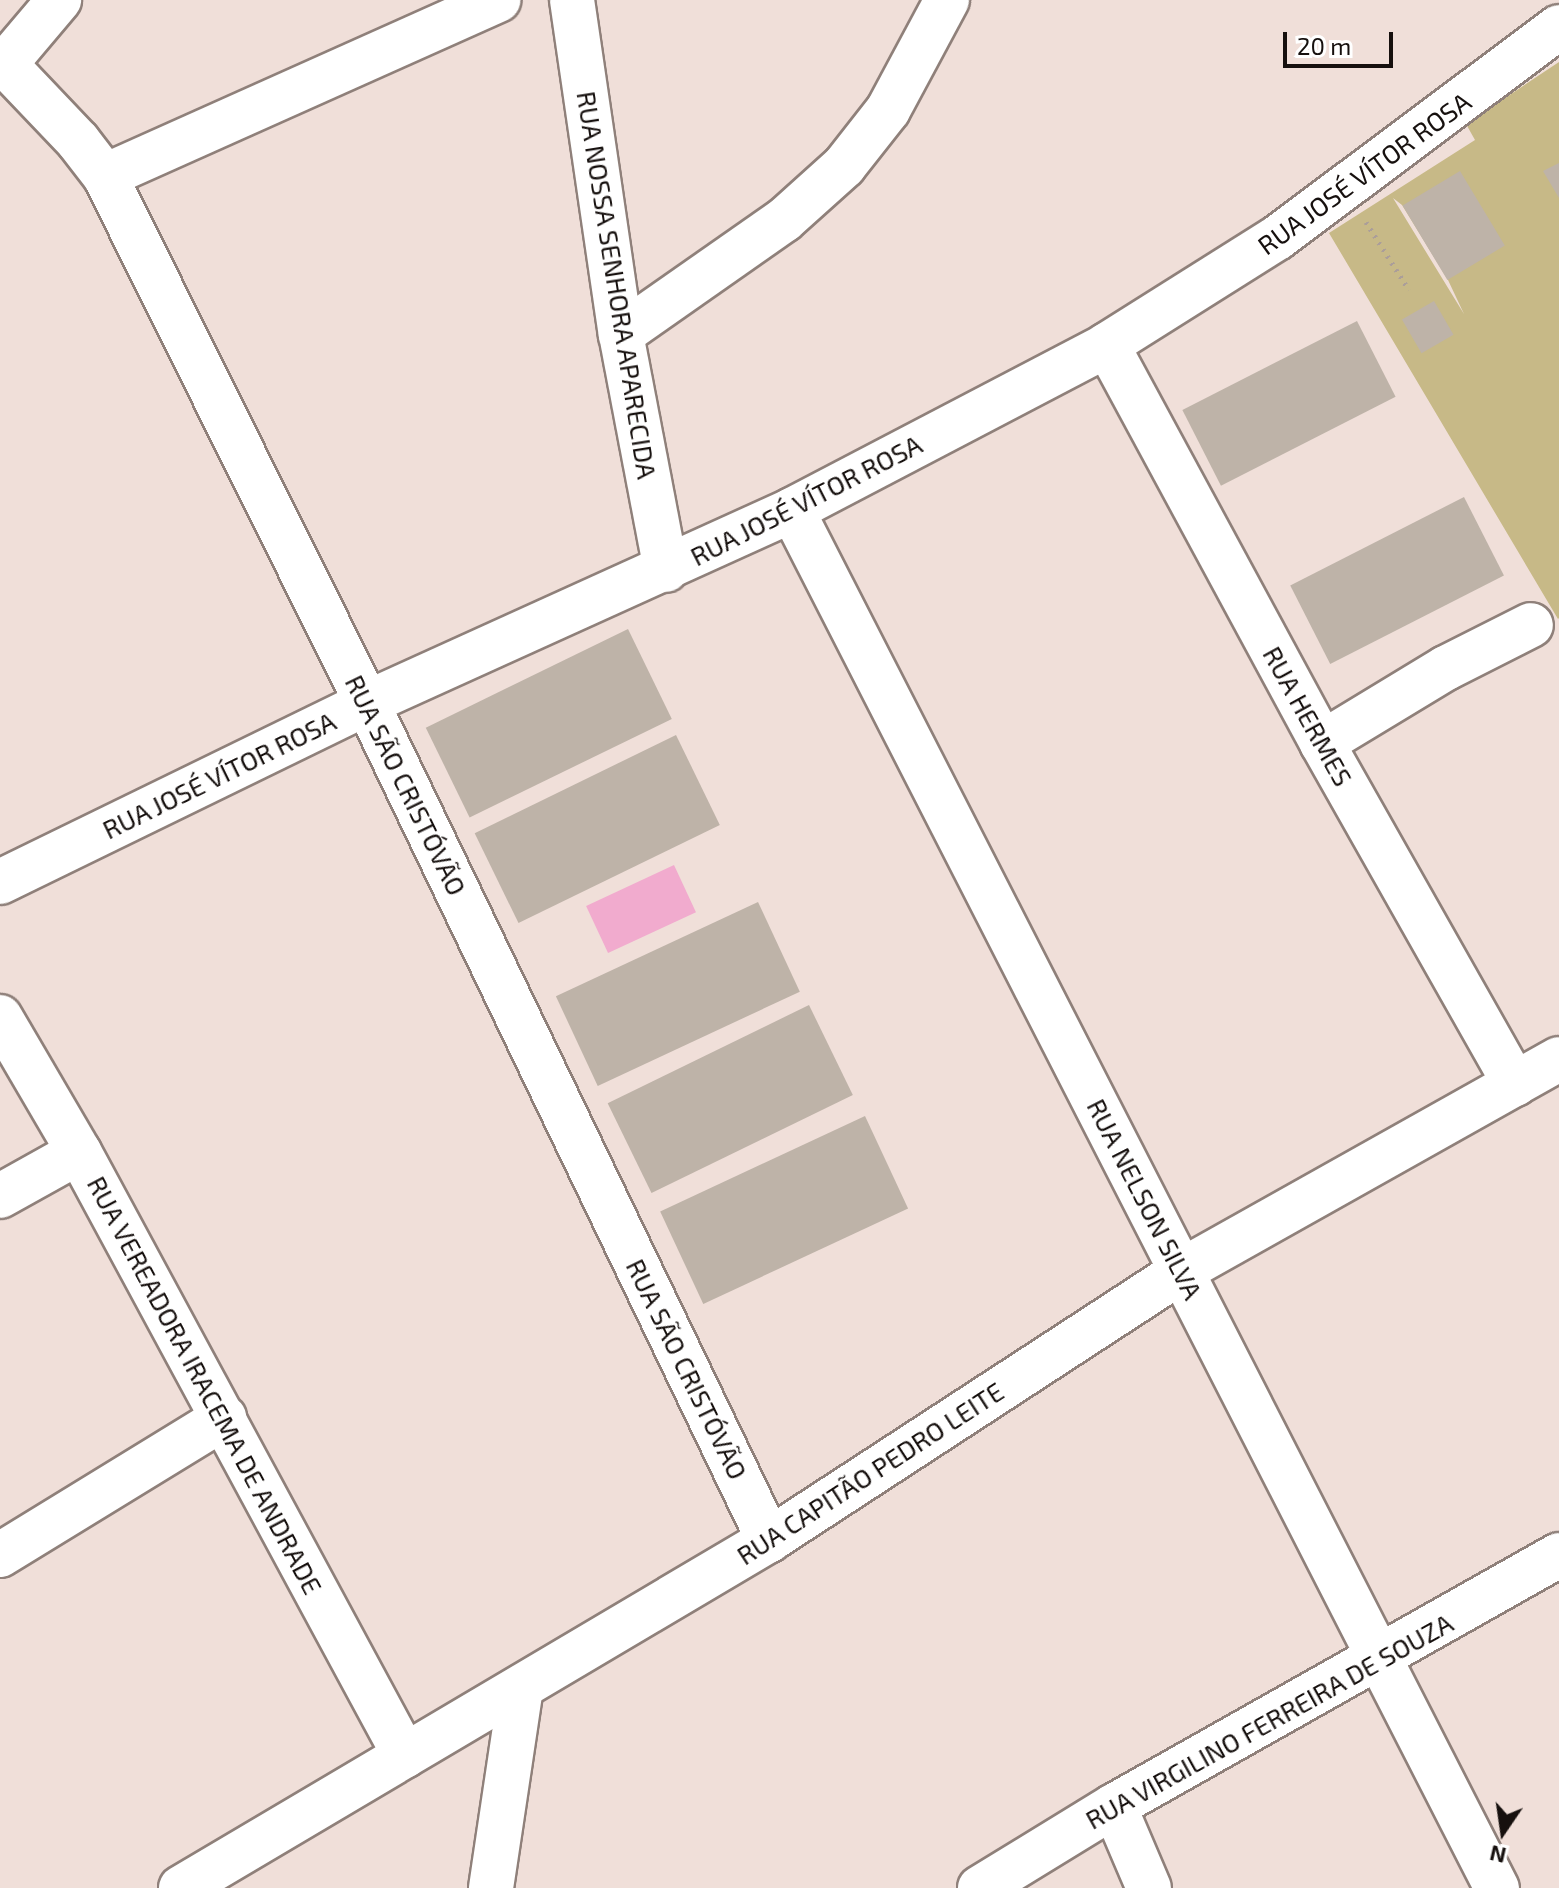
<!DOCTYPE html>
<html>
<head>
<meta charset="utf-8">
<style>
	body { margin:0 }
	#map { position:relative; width:1559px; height:1888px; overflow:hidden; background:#f0dfd9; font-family:"Exo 2",sans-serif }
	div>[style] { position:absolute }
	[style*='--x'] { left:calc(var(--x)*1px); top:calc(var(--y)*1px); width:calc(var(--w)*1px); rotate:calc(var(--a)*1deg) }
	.green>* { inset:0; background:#c7b987 }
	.water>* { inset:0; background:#f1abce; transform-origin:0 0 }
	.building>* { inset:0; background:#beb3a8; transform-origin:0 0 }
	.path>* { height:5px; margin-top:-2.5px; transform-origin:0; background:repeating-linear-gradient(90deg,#ab9e99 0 2px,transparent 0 8px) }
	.roads { filter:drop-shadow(2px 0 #8f807a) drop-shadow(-2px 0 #8f807a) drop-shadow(0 2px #8f807a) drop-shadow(0 -2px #8f807a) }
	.minor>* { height:44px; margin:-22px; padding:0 22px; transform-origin:22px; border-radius:22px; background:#fff }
	.major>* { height:44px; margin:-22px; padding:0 22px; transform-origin:22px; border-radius:22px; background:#fff }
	span { translate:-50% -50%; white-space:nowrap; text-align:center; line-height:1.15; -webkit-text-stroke:6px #fff; paint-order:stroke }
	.street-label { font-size:26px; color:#16100e }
	.north { position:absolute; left:1463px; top:1792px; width:80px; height:80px; -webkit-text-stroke:6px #fff; paint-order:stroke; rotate:193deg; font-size:22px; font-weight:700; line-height:32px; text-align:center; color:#16100e }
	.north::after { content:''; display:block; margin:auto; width:28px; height:36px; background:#16100e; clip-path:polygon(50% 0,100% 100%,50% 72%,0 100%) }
	.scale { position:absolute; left:1283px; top:32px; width:110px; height:36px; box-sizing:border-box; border:4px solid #16100e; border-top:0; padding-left:10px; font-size:24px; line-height:28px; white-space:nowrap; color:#16100e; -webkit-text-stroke:6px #fff; paint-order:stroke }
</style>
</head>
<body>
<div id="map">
	<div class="green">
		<div style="clip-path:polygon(evenodd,1559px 62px,1559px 618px,1558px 619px,1329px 233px,1475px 140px,1466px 124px,1559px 62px,1393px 198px,1402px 205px,1448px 280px,1464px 314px,1393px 198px)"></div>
	</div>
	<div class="water">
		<div style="left:674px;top:865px;width:52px;height:97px;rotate:65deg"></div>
	</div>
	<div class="building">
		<div style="clip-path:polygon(1559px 163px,1559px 198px,1543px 171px)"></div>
		<div style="left:1460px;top:171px;width:87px;height:67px;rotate:59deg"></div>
		<div style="left:1434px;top:301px;width:39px;height:37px;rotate:60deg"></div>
		<div style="left:1357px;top:321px;width:85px;height:196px;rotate:63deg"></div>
		<div style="left:1464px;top:497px;width:88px;height:195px;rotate:63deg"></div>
		<div style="left:628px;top:629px;width:100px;height:225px;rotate:64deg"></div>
		<div style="left:676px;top:735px;width:100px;height:224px;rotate:64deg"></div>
		<div style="left:758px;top:902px;width:99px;height:223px;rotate:65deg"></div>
		<div style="left:809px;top:1005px;width:100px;height:224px;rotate:64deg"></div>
		<div style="left:865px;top:1116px;width:102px;height:226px;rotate:65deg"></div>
	</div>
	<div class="path">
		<div style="--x:1366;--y:222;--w:80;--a:57.7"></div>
	</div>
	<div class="roads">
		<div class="minor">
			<div style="--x:0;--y:59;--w:113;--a:46.4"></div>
			<div style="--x:78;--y:141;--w:44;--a:52.4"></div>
			<div style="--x:105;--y:176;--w:589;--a:63.57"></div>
			<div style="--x:367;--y:703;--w:929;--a:64.35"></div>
			<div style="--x:5;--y:64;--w:84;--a:-49.8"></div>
			<div style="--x:105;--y:176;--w:431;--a:-24.1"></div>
			<div style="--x:621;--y:334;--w:199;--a:-35"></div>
			<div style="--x:784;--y:220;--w:81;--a:-42"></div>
			<div style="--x:844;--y:166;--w:71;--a:-51.8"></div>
			<div style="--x:888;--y:110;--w:125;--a:-61.8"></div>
			<div style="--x:1107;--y:345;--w:452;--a:61.6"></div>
			<div style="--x:1322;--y:743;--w:392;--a:60.5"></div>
			<div style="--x:792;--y:510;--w:1548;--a:62.91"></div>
			<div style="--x:1322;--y:743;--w:145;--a:-31.2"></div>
			<div style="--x:1446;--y:668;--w:95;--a:-26.8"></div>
			<div style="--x:0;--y:1017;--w:156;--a:59.7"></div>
			<div style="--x:79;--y:1152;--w:686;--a:61.64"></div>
			<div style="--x:0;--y:1196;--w:90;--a:-29.1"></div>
			<div style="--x:0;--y:1555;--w:263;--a:-31.5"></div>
			<div style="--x:1114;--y:1806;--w:89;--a:66.9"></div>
			<div style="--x:181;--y:1888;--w:683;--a:-30.62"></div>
			<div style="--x:769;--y:1540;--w:492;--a:-33.1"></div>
			<div style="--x:1181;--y:1271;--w:433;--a:-29.3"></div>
			<div style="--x:491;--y:1888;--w:202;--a:-81.5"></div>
			<div style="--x:980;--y:1888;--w:157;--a:-31.5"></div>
			<div style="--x:1114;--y:1806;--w:511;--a:-29.42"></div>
		</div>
		<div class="major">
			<div style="--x:572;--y:0;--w:338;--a:81.7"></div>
			<div style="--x:621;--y:334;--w:240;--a:79.2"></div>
			<div style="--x:0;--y:882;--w:408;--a:-26"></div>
			<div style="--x:367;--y:703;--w:467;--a:-24.4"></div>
			<div style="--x:792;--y:510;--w:356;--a:-27.6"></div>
			<div style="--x:1107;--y:345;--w:201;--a:-32.2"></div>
			<div style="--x:1277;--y:238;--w:352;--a:-36.8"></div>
		</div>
	</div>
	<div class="street-label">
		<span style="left:1364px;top:173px;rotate:-36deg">RUA JOSÉ VÍTOR ROSA</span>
		<span style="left:617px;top:285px;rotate:81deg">RUA NOSSA SENHORA APARECIDA</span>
		<span style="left:806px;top:500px;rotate:-27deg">RUA JOSÉ VÍTOR ROSA</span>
		<span style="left:1308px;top:716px;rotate:61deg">RUA HERMES</span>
		<span style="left:219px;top:775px;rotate:-26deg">RUA JOSÉ VÍTOR ROSA</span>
		<span style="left:406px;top:785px;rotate:64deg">RUA SÃO CRISTÓVÃO</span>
		<span style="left:1145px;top:1199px;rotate:63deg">RUA NELSON SILVA</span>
		<span style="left:687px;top:1369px;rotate:64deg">RUA SÃO CRISTÓVÃO</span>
		<span style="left:205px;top:1385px;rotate:62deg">RUA VEREADORA IRACEMA DE ANDRADE</span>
		<span style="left:870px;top:1473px;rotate:-33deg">RUA CAPITÃO PEDRO LEITE</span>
		<span style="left:1269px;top:1721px;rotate:-29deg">RUA VIRGILINO FERREIRA DE SOUZA</span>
	</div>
	<div class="north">N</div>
	<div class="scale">20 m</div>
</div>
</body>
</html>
